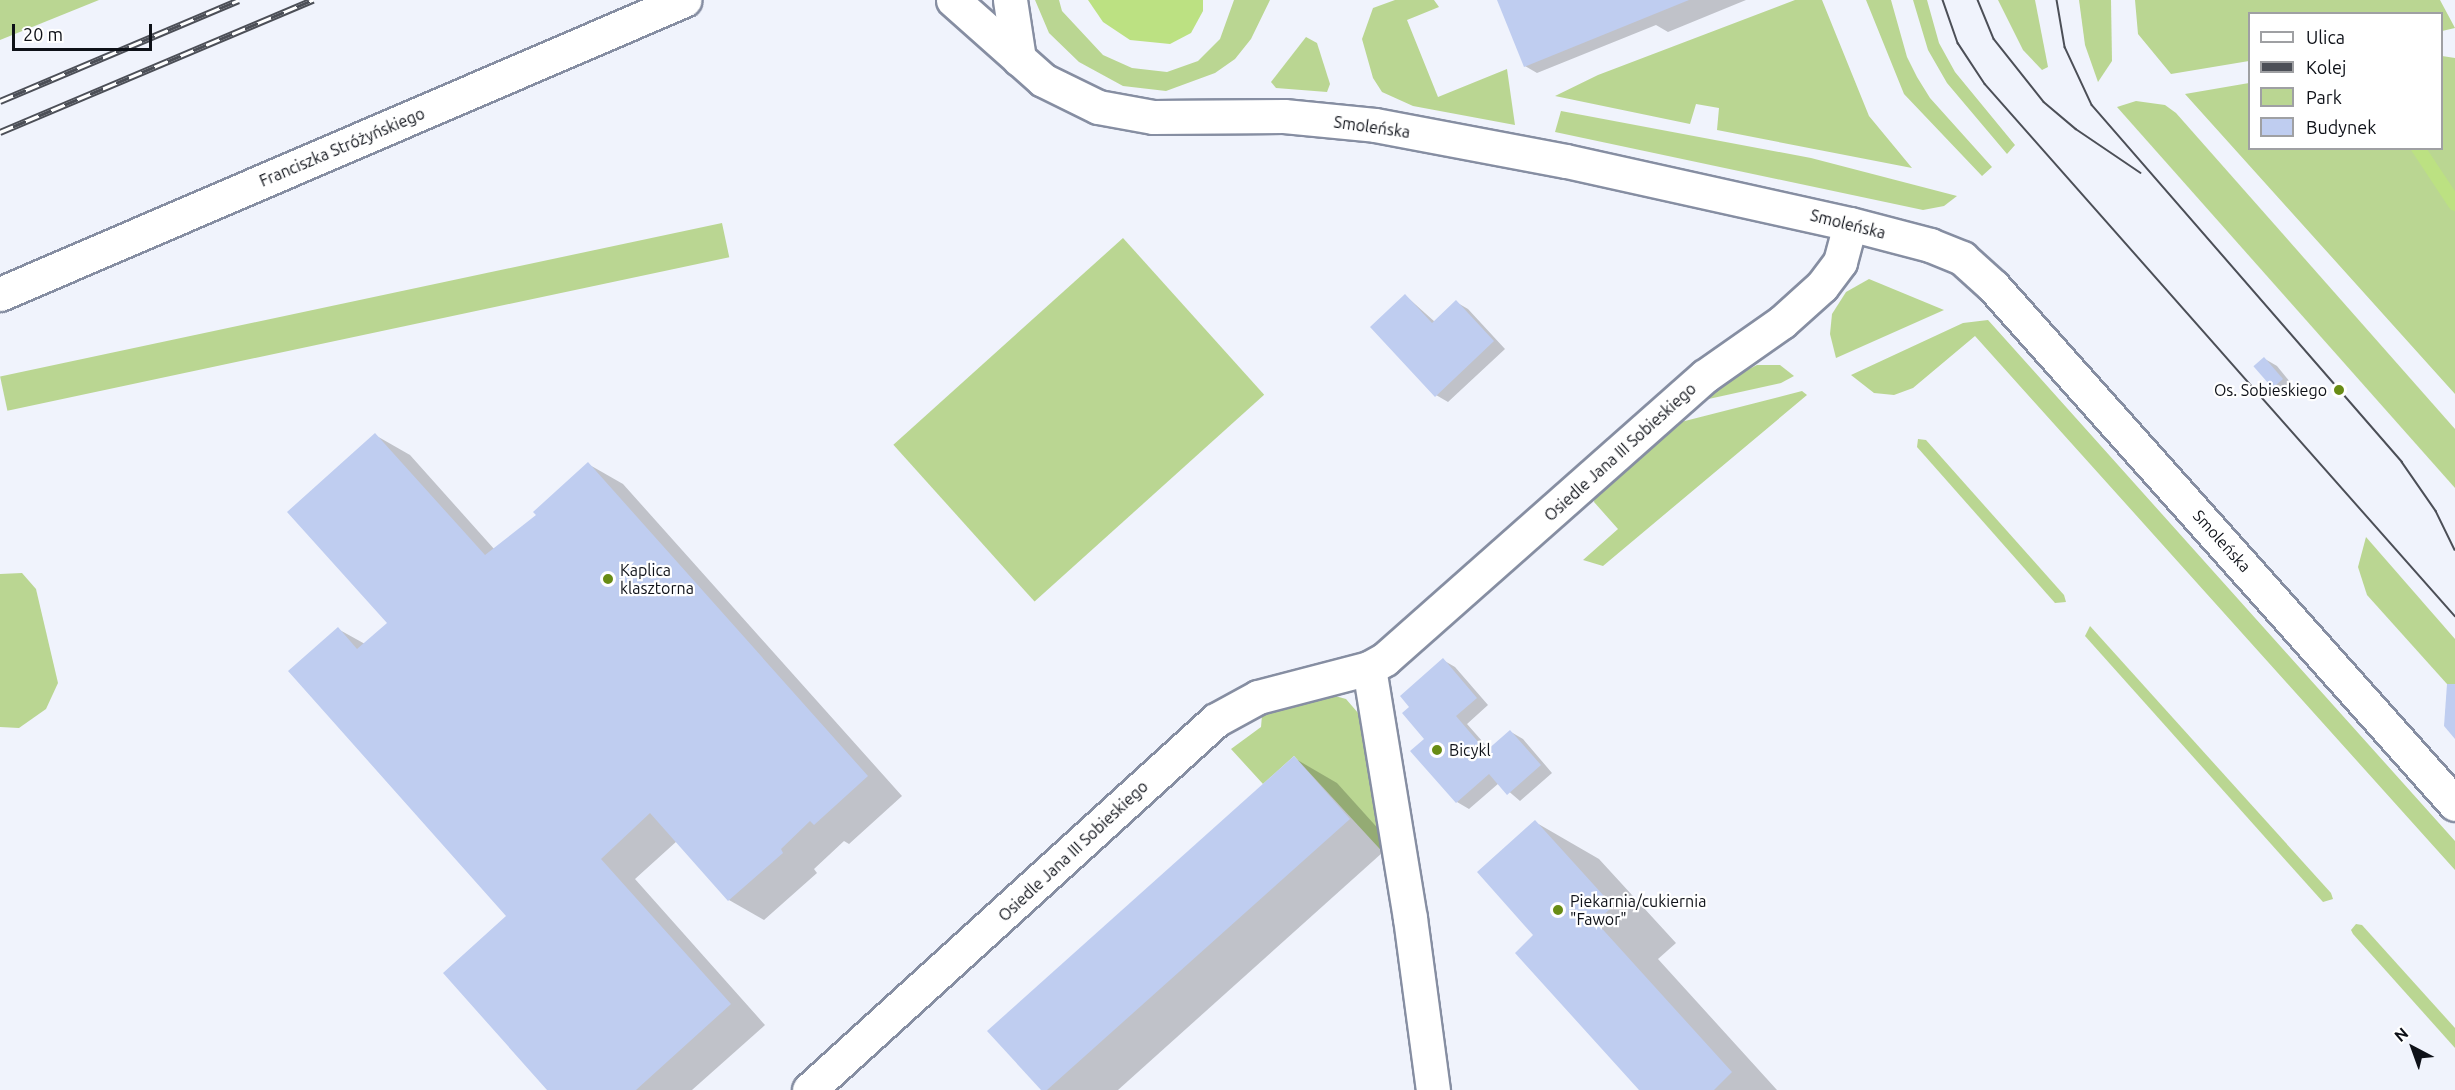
<!DOCTYPE html>
<html>
<head>
<meta charset="utf-8">
<style>
	body { margin:0 }
	#map { position:relative; width:2455px; height:1090px; overflow:hidden; background:#f0f3fc; font-family:Ubuntu,sans-serif }
	div>[style] { position:absolute }
	[style*='--x'] { left:calc(var(--x)*1px); top:calc(var(--y)*1px); width:calc(var(--w)*1px); rotate:calc(var(--a)*1deg) }
	.green>* { inset:0; background:#bad692; transform-origin:0 0 }
	.water>* { inset:0; background:#bce182 }
	.shadow>* { inset:0; background:#0003 }
	.stream>* { height:14px; margin:-7px; padding:0 7px; transform-origin:7px; border-radius:7px; background:#bce182 }
	.building>* { inset:0; background:#bfcdf0; transform-origin:0 0 }
	.roads { filter:drop-shadow(2px 0 #868ea2) drop-shadow(-2px 0 #868ea2) drop-shadow(0 2px #868ea2) drop-shadow(0 -2px #868ea2) }
	.street>* { height:33px; margin:-16.5px; padding:0 16.5px; transform-origin:16.5px; border-radius:16.5px; background:#fff }
	.secondary>* { height:33px; margin:-16.5px; padding:0 16.5px; transform-origin:16.5px; border-radius:16.5px; background:#fff }
	.tram>* { height:1.5px; margin:-0.75px; padding:0 0.75px; transform-origin:0.75px; border-radius:0.75px; background:#4c4f57 }
	.rail>* { height:7px; margin-top:-3.5px; transform-origin:0; background:repeating-linear-gradient(90deg,#fff 0 14px,#4c4f57 0 28px); box-sizing:border-box; border-block:2px solid #4c4f57 }
	.dots>* { width:16px; height:16px; translate:-50% -50%; box-sizing:border-box; border:3px solid #fff; border-radius:50% }
	span { translate:-50% -50%; white-space:nowrap; text-align:center; line-height:1.15; -webkit-text-stroke:4.5px #fff; paint-order:stroke }
	.street-label { font-size:16px; color:#0e1118 }
	.poi-label { font-size:16px; color:#0e1118 }
	.right { translate:-100% -50%; text-align:right }
	.left { translate:0 -50%; text-align:left }
	.legend { position:absolute; left:2248px; top:12px; width:195px; height:138px; box-sizing:border-box; background:#fff; border:2px solid #9fa0a3; margin:0; padding:8px 10px; list-style:none; font-size:18px; color:#0e1118 }
	.legend li { display:flex; align-items:center; gap:12px; height:30px }
	.legend b { width:30px; border:2px solid #9fa0a3 }
	.north { position:absolute; left:2383px; top:1018px; width:60px; height:60px; -webkit-text-stroke:4px #fff; paint-order:stroke; rotate:319deg; font-size:16px; font-weight:700; line-height:24px; text-align:center; color:#0e1118 }
	.north::after { content:''; display:block; margin:auto; width:21px; height:27px; background:#0e1118; clip-path:polygon(50% 0,100% 100%,50% 72%,0 100%) }
	.scale { position:absolute; left:12px; top:24px; width:140px; height:27px; box-sizing:border-box; border:3px solid #0e1118; border-top:0; padding-left:8px; font-size:18px; line-height:21px; white-space:nowrap; color:#0e1118; -webkit-text-stroke:4px #fff; paint-order:stroke }
</style>
</head>
<body>
<div id="map">
	<div class="green">
		<div style="clip-path:polygon(0 0,99px 0,0 40px)"></div>
		<div style="clip-path:polygon(1035px 0,1059px 0,1062px 11px,1103px 55px,1132px 68px,1167px 72px,1198px 61px,1220px 39px,1234px 0,1270px 0,1251px 39px,1235px 59px,1215px 73px,1166px 91px,1123px 86px,1079px 62px,1049px 33px)"></div>
		<div style="clip-path:polygon(1395px 0,1434px 0,1439px 7px,1407px 20px,1438px 97px,1507px 69px,1515px 125px,1413px 106px,1382px 92px,1373px 78px,1362px 39px,1373px 8px)"></div>
		<div style="clip-path:polygon(1795px 0,1822px 0,1869px 116px,1912px 168px,1717px 130px,1719px 108px,1696px 104px,1690px 124px,1555px 96px,1598px 75px)"></div>
		<div style="clip-path:polygon(1866px 0,1891px 0,1907px 57px,1917px 77px,1930px 98px,1992px 167px,1982px 176px,1904px 94px)"></div>
		<div style="clip-path:polygon(1913px 0,1927px 0,1939px 43px,1955px 72px,2015px 145px,2007px 154px,1947px 83px,1928px 50px)"></div>
		<div style="clip-path:polygon(1998px 0,2035px 0,2048px 67px,2042px 70px,2023px 50px)"></div>
		<div style="clip-path:polygon(2079px 0,2111px 0,2112px 61px,2098px 82px,2085px 45px)"></div>
		<div style="clip-path:polygon(2135px 0,2440px 0,2455px 28px,2442px 31px,2442px 14px,2250px 14px,2249px 61px,2171px 74px,2138px 34px)"></div>
		<div style="clip-path:polygon(1306px 37px,1317px 43px,1330px 84px,1327px 92px,1276px 88px,1271px 82px)"></div>
		<div style="clip-path:polygon(2442px 56px,2455px 58px,2455px 394px,2185px 94px,2249px 83px,2250px 148px,2442px 148px)"></div>
		<div style="clip-path:polygon(2136px 101px,2165px 105px,2176px 113px,2455px 429px,2455px 488px,2117px 107px)"></div>
		<div style="clip-path:polygon(1561px 111px,1811px 158px,1957px 196px,1944px 206px,1923px 210px,1555px 132px)"></div>
		<div style="left:722px;top:223px;width:35px;height:738px;rotate:78deg"></div>
		<div style="left:1123px;top:238px;width:211px;height:309px;rotate:48deg"></div>
		<div style="clip-path:polygon(1869px 279px,1944px 310px,1836px 358px,1830px 334px,1832px 314px,1846px 292px)"></div>
		<div style="clip-path:polygon(1988px 320px,2455px 841px,2455px 870px,1975px 336px,1913px 388px,1894px 395px,1874px 393px,1851px 375px,1963px 323px)"></div>
		<div style="clip-path:polygon(1757px 365px,1780px 365px,1794px 376px,1781px 383px,1704px 400px,1729px 379px)"></div>
		<div style="clip-path:polygon(1802px 391px,1807px 395px,1603px 566px,1583px 560px,1618px 529px,1594px 502px,1595px 496px,1677px 423px)"></div>
		<div style="clip-path:polygon(1918px 439px,1926px 440px,2064px 595px,2066px 602px,2055px 603px,1917px 447px)"></div>
		<div style="clip-path:polygon(2366px 537px,2455px 639px,2455px 684px,2447px 684px,2367px 595px,2358px 567px)"></div>
		<div style="clip-path:polygon(22px 573px,36px 589px,58px 683px,46px 709px,19px 728px,0 727px,0 574px)"></div>
		<div style="clip-path:polygon(2090px 626px,2331px 893px,2333px 899px,2323px 902px,2085px 636px)"></div>
		<div style="clip-path:polygon(1335px 696px,1346px 699px,1365px 721px,1390px 860px,1294px 756px,1263px 784px,1231px 749px,1261px 727px,1262px 715px)"></div>
		<div style="clip-path:polygon(2356px 924px,2362px 925px,2455px 1028px,2455px 1048px,2353px 934px,2351px 930px)"></div>
	</div>
	<div class="water">
		<div style="clip-path:polygon(1088px 0,1203px 0,1203px 11px,1191px 33px,1170px 44px,1130px 40px,1103px 22px)"></div>
	</div>
	<div class="shadow">
		<div style="clip-path:polygon(1499px 0,1746px 0,1668px 32px,1656px 25px,1537px 73px,1525px 66px)"></div>
		<div style="clip-path:polygon(1406px 296px,1435px 322px,1456px 302px,1468px 309px,1505px 349px,1448px 402px,1436px 395px)"></div>
		<div style="clip-path:polygon(2265px 359px,2277px 366px,2294px 387px,2285px 394px,2273px 387px)"></div>
		<div style="clip-path:polygon(375px 435px,410px 455px,495px 550px,539px 516px,588px 464px,623px 484px,902px 796px,849px 844px,844px 841px,814px 869px,817px 873px,764px 920px,729px 900px,677px 841px,635px 879px,765px 1025px,692px 1090px,549px 1090px,508px 916px,338px 629px,365px 644px,389px 623px)"></div>
		<div style="clip-path:polygon(1443px 660px,1455px 667px,1488px 705px,1467px 724px,1490px 750px,1511px 732px,1523px 739px,1552px 773px,1520px 801px,1499px 783px,1469px 809px,1457px 802px,1411px 707px)"></div>
		<div style="clip-path:polygon(1294px 758px,1337px 783px,1392px 844px,1118px 1090px,1043px 1090px)"></div>
		<div style="clip-path:polygon(1535px 822px,1599px 859px,1676px 943px,1658px 959px,1777px 1090px,1641px 1090px,1536px 935px)"></div>
	</div>
	<div class="stream">
		<div style="--x:2418;--y:148;--w:67;--a:56.5"></div>
	</div>
	<div class="building">
		<div style="clip-path:polygon(1497px 0,1689px 0,1524px 67px)"></div>
		<div style="clip-path:polygon(1405px 294px,1432px 323px,1456px 300px,1494px 341px,1435px 397px,1370px 327px)"></div>
		<div style="left:2264px;top:357px;width:29px;height:14px;rotate:49deg"></div>
		<div style="clip-path:polygon(375px 433px,485px 555px,536px 515px,533px 512px,588px 462px,868px 776px,814px 825px,810px 821px,781px 849px,783px 853px,728px 901px,650px 813px,601px 859px,731px 1004px,636px 1090px,547px 1090px,443px 973px,506px 916px,288px 671px,338px 627px,357px 649px,387px 623px,287px 512px)"></div>
		<div style="clip-path:polygon(1443px 658px,1477px 698px,1456px 716px,1486px 751px,1510px 730px,1541px 765px,1507px 795px,1489px 774px,1456px 803px,1410px 751px,1424px 739px,1402px 713px,1409px 707px,1400px 696px)"></div>
		<div style="clip-path:polygon(2447px 684px,2455px 684px,2455px 739px,2444px 726px)"></div>
		<div style="clip-path:polygon(1294px 756px,1350px 819px,1047px 1090px,1041px 1090px,987px 1031px)"></div>
		<div style="clip-path:polygon(1535px 820px,1613px 906px,1596px 922px,1732px 1072px,1714px 1090px,1639px 1090px,1515px 953px,1533px 935px,1477px 872px)"></div>
	</div>
	<div class="roads">
		<div class="street">
			<div style="--x:1369;--y:668;--w:253;--a:80.7"></div>
			<div style="--x:1410;--y:918;--w:174;--a:82.4"></div>
			<div style="--x:809;--y:1090;--w:550;--a:-42.27"></div>
			<div style="--x:1216;--y:720;--w:48;--a:-28.7"></div>
			<div style="--x:1258;--y:697;--w:115;--a:-14.6"></div>
			<div style="--x:1369;--y:668;--w:18;--a:-29"></div>
			<div style="--x:1385;--y:659;--w:427;--a:-41.5"></div>
			<div style="--x:1705;--y:376;--w:94;--a:-35"></div>
			<div style="--x:1782;--y:322;--w:54;--a:-42"></div>
			<div style="--x:1822;--y:286;--w:30;--a:-53"></div>
			<div style="--x:1840;--y:262;--w:39;--a:-75"></div>
		</div>
		<div class="secondary">
			<div style="--x:953;--y:0;--w:120;--a:41.6"></div>
			<div style="--x:1043;--y:80;--w:61;--a:26.1"></div>
			<div style="--x:1098;--y:107;--w:56;--a:10.3"></div>
			<div style="--x:1153;--y:117;--w:131;--a:-0.4"></div>
			<div style="--x:1284;--y:116;--w:91;--a:5.6"></div>
			<div style="--x:1375;--y:125;--w:194;--a:10.7"></div>
			<div style="--x:1566;--y:161;--w:291;--a:12.5"></div>
			<div style="--x:1850;--y:224;--w:83;--a:14.7"></div>
			<div style="--x:1930;--y:245;--w:35;--a:22"></div>
			<div style="--x:1962;--y:258;--w:42;--a:42.1"></div>
			<div style="--x:1993;--y:286;--w:694;--a:48.27"></div>
			<div style="--x:1010;--y:0;--w:60;--a:81.3"></div>
			<div style="--x:0;--y:294;--w:745;--a:-23.26"></div>
		</div>
	</div>
	<div class="tram">
		<div style="--x:1943;--y:0;--w:46;--a:70.8"></div>
		<div style="--x:1958;--y:43;--w:49;--a:56.6"></div>
		<div style="--x:1985;--y:84;--w:710;--a:48.54"></div>
		<div style="--x:1978;--y:0;--w:42;--a:67.7"></div>
		<div style="--x:1994;--y:39;--w:80;--a:51.6"></div>
		<div style="--x:2044;--y:102;--w:42;--a:40.2"></div>
		<div style="--x:2076;--y:129;--w:78;--a:34.1"></div>
		<div style="--x:2057;--y:0;--w:48;--a:80.3"></div>
		<div style="--x:2065;--y:47;--w:64;--a:65"></div>
		<div style="--x:2092;--y:105;--w:473;--a:49"></div>
		<div style="--x:2402;--y:462;--w:60;--a:55.2"></div>
		<div style="--x:2436;--y:511;--w:43;--a:64"></div>
	</div>
	<div class="rail">
		<div style="--x:0;--y:101;--w:259;--a:-22.9"></div>
		<div style="--x:0;--y:132;--w:340;--a:-22.9"></div>
	</div>
	<div class="dots">
		<div style="left:2339px;top:390px;background:#688c15"></div>
		<div style="left:608px;top:579px;background:#688c15"></div>
		<div style="left:1437px;top:750px;background:#688c15"></div>
		<div style="left:1558px;top:910px;background:#688c15"></div>
	</div>
	<div class="street-label">
		<span style="left:1372px;top:127px;rotate:8deg">Smoleńska</span>
		<span style="left:342px;top:147px;rotate:-23deg">Franciszka Stróżyńskiego</span>
		<span style="left:1848px;top:224px;rotate:14deg">Smoleńska</span>
		<span style="left:1620px;top:452px;rotate:-42deg">Osiedle Jana III Sobieskiego</span>
		<span style="left:2222px;top:541px;rotate:48deg">Smoleńska</span>
		<span style="left:1073px;top:851px;rotate:-43deg">Osiedle Jana III Sobieskiego</span>
	</div>
	<div class="poi-label">
		<span class="right" style="left:2327px;top:390px">Os. Sobieskiego</span>
		<span class="left" style="left:620px;top:579px">Kaplica<br>klasztorna</span>
		<span class="left" style="left:1449px;top:750px">Bicykl</span>
		<span class="left" style="left:1570px;top:910px">Piekarnia/cukiernia<br>"Fawor"</span>
	</div>
	<ul class="legend">
	<li><b style="height:8px;background:#fff"></b>Ulica</li>
	<li><b style="height:8px;background:#4c4f57"></b>Kolej</li>
	<li><b style="height:16px;background:#bad692"></b>Park</li>
	<li><b style="height:16px;background:#bfcdf0"></b>Budynek</li>
	</ul>
	<div class="north">N</div>
	<div class="scale">20 m</div>
</div>
</body>
</html>
